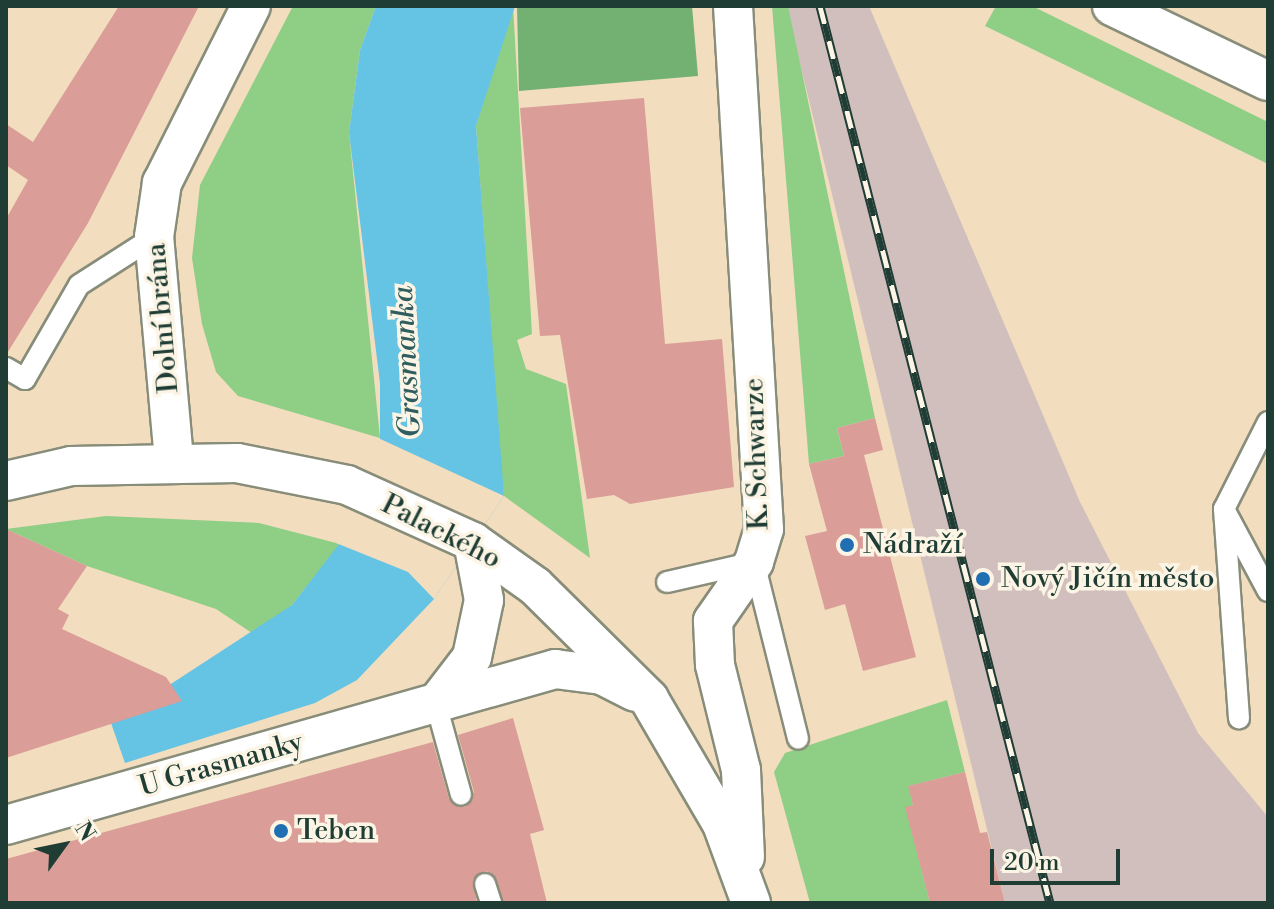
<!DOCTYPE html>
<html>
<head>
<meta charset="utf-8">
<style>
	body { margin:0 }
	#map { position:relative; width:1274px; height:909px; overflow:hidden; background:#f2ddbf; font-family:"Libre Bodoni",serif }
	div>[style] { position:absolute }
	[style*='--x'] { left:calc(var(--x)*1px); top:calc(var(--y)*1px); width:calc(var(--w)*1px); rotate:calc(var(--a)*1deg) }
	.industrial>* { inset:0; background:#d1bfbd }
	.green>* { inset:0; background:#8ece85 }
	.forest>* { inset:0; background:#72b172 }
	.water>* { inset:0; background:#65c3e3 }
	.pier>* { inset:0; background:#f2ddbf }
	.building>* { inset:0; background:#da9d97 }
	.roads { filter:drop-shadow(2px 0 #888d7a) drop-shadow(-2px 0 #888d7a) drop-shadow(0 2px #888d7a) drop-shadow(0 -2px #888d7a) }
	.service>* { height:20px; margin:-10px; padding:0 10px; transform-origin:10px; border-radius:10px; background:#fff }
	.minor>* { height:38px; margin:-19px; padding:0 19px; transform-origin:19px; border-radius:19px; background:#fff }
	.rail>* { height:9px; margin-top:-4.5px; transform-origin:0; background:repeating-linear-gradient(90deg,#fcf5e5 0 18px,#1f3d34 0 36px); box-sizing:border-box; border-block:2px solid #1f3d34 }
	.dots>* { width:22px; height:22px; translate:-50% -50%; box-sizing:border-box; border:4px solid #fcf5e5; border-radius:50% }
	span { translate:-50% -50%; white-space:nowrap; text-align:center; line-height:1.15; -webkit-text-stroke:7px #fcf5e5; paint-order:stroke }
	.street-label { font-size:28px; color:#1f3d34 }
	.poi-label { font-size:28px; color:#1f3d34 }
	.left { translate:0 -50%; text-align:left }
	.water-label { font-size:30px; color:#305e60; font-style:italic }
	.frame { position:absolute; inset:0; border:8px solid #1f3d34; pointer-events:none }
	.north { position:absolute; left:24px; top:805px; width:80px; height:80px; -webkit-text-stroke:6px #fcf5e5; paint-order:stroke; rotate:57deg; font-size:22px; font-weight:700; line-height:32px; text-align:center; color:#1f3d34 }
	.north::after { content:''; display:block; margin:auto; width:28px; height:36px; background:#1f3d34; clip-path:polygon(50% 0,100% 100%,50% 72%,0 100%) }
	.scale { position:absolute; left:990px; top:849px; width:130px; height:36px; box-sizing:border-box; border:4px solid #1f3d34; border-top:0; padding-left:10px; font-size:24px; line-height:28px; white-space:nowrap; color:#1f3d34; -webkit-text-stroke:6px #fcf5e5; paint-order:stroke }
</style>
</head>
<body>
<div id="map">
	<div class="industrial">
		<div style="clip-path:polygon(786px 6px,869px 6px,1080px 502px,1198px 733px,1268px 817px,1268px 903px,1005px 903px)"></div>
	</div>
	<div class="green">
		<div style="clip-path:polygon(293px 6px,376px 6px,360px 50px,349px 133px,380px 438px,238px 396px,216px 372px,202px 324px,192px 258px,200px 185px)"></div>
		<div style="clip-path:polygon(513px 6px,532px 334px,517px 340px,526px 369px,566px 384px,590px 558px,504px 496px,502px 481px,476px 126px)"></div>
		<div style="clip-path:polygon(772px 6px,788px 6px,875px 418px,837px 428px,844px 456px,809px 464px)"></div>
		<div style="clip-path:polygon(996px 6px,1032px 6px,1268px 122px,1268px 164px,985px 26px)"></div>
		<div style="clip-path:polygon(106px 516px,259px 523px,340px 544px,292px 605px,255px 635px,216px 609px,87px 566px,6px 529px)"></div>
		<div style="clip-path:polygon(947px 700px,965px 772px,909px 786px,913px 805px,906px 808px,930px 903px,810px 903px,774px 772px,785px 753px)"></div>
	</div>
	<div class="forest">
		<div style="clip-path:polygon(517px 6px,692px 6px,698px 76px,519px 91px)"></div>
	</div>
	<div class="water">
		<div style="clip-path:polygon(376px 6px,515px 6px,476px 126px,504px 496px,434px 599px,357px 680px,315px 703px,125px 763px,111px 723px,292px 605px,356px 522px,380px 438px,380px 383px,349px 133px,360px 50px)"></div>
	</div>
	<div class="pier">
		<div style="clip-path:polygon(376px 437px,504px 496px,434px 599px,408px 572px,336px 543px,364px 499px)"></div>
	</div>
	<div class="building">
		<div style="clip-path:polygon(119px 6px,199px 6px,88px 223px,6px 355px,6px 219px,28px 180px,6px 165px,6px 124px,33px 142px)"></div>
		<div style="clip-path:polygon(644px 98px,665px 344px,722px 339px,734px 487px,630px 504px,614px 495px,587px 499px,560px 335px,540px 336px,520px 108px)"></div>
		<div style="clip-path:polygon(875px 418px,883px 450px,864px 455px,916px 657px,863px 671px,845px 604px,825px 610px,805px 536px,827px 531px,809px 464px,844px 456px,837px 428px)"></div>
		<div style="clip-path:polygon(6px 529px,87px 566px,58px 609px,69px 615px,62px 629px,166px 677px,182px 701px,6px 758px)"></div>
		<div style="clip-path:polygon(513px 718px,544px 830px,530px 834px,547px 903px,504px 903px,487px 871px,473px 880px,477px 903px,6px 903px,6px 859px,433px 742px,449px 799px,465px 807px,474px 792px,458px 735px)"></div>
		<div style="clip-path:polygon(965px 772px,980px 833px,987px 832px,1005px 903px,930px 903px,905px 807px,913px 805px,908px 786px)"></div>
	</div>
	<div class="roads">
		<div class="service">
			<div style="--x:6;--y:368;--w:22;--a:30"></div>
			<div style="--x:25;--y:379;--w:108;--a:-60.1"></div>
			<div style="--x:79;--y:285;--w:89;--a:-32.6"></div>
			<div style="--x:1268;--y:422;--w:97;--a:116.8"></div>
			<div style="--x:1224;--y:509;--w:93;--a:61.8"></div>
			<div style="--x:1224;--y:509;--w:210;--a:85.9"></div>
			<div style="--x:667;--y:582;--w:89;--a:-12.9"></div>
			<div style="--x:754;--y:562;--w:182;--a:76"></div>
			<div style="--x:436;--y:704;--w:94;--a:74.6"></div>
			<div style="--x:485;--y:884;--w:20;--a:72"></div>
		</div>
		<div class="minor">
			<div style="--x:733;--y:6;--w:524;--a:86.61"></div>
			<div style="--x:764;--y:529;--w:34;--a:107"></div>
			<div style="--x:754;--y:562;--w:72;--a:124.8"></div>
			<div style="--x:713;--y:621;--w:44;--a:87.4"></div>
			<div style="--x:715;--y:665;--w:108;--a:76.1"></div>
			<div style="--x:741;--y:770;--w:87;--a:87.4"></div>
			<div style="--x:1112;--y:6;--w:173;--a:25.7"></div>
			<div style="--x:174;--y:460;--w:224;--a:-95.1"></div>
			<div style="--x:154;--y:237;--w:55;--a:-81.6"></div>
			<div style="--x:162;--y:183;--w:198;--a:-63.3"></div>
			<div style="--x:6;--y:481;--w:67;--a:-13"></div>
			<div style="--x:71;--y:466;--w:166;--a:-1"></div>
			<div style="--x:237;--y:463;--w:112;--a:11.3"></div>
			<div style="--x:347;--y:485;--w:138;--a:24.3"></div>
			<div style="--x:473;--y:542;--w:76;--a:35.4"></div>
			<div style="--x:535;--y:586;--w:161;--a:44.7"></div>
			<div style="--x:649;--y:699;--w:145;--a:59.7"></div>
			<div style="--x:722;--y:824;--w:84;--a:69.8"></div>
			<div style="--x:436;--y:704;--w:59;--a:-52.5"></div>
			<div style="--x:472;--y:657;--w:58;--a:-78.1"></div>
			<div style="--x:484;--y:600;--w:59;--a:-100.7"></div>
			<div style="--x:6;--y:825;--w:571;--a:-15.86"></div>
			<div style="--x:555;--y:669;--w:47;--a:7.3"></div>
			<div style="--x:602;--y:675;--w:37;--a:27"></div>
		</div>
	</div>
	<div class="rail">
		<div style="--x:820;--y:6;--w:926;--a:75.62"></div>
	</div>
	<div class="dots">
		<div style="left:847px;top:545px;background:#1f6fb2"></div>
		<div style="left:983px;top:579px;background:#1f6fb2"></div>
		<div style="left:281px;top:831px;background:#1f6fb2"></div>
	</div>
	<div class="street-label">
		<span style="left:163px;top:318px;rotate:-95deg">Dolní brána</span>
		<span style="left:757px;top:454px;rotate:-92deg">K. Schwarze</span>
		<span style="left:441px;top:532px;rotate:27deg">Palackého</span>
		<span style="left:221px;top:765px;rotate:-16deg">U Grasmanky</span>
	</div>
	<div class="poi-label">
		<span class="left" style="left:863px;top:545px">Nádraží</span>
		<span class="left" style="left:1001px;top:579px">Nový Jičín město</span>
		<span class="left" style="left:297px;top:831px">Teben</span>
	</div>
	<div class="water-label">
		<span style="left:407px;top:362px;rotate:-93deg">Grasmanka</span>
	</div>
	<div class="frame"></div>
	<div class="north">N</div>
	<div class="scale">20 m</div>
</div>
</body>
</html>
